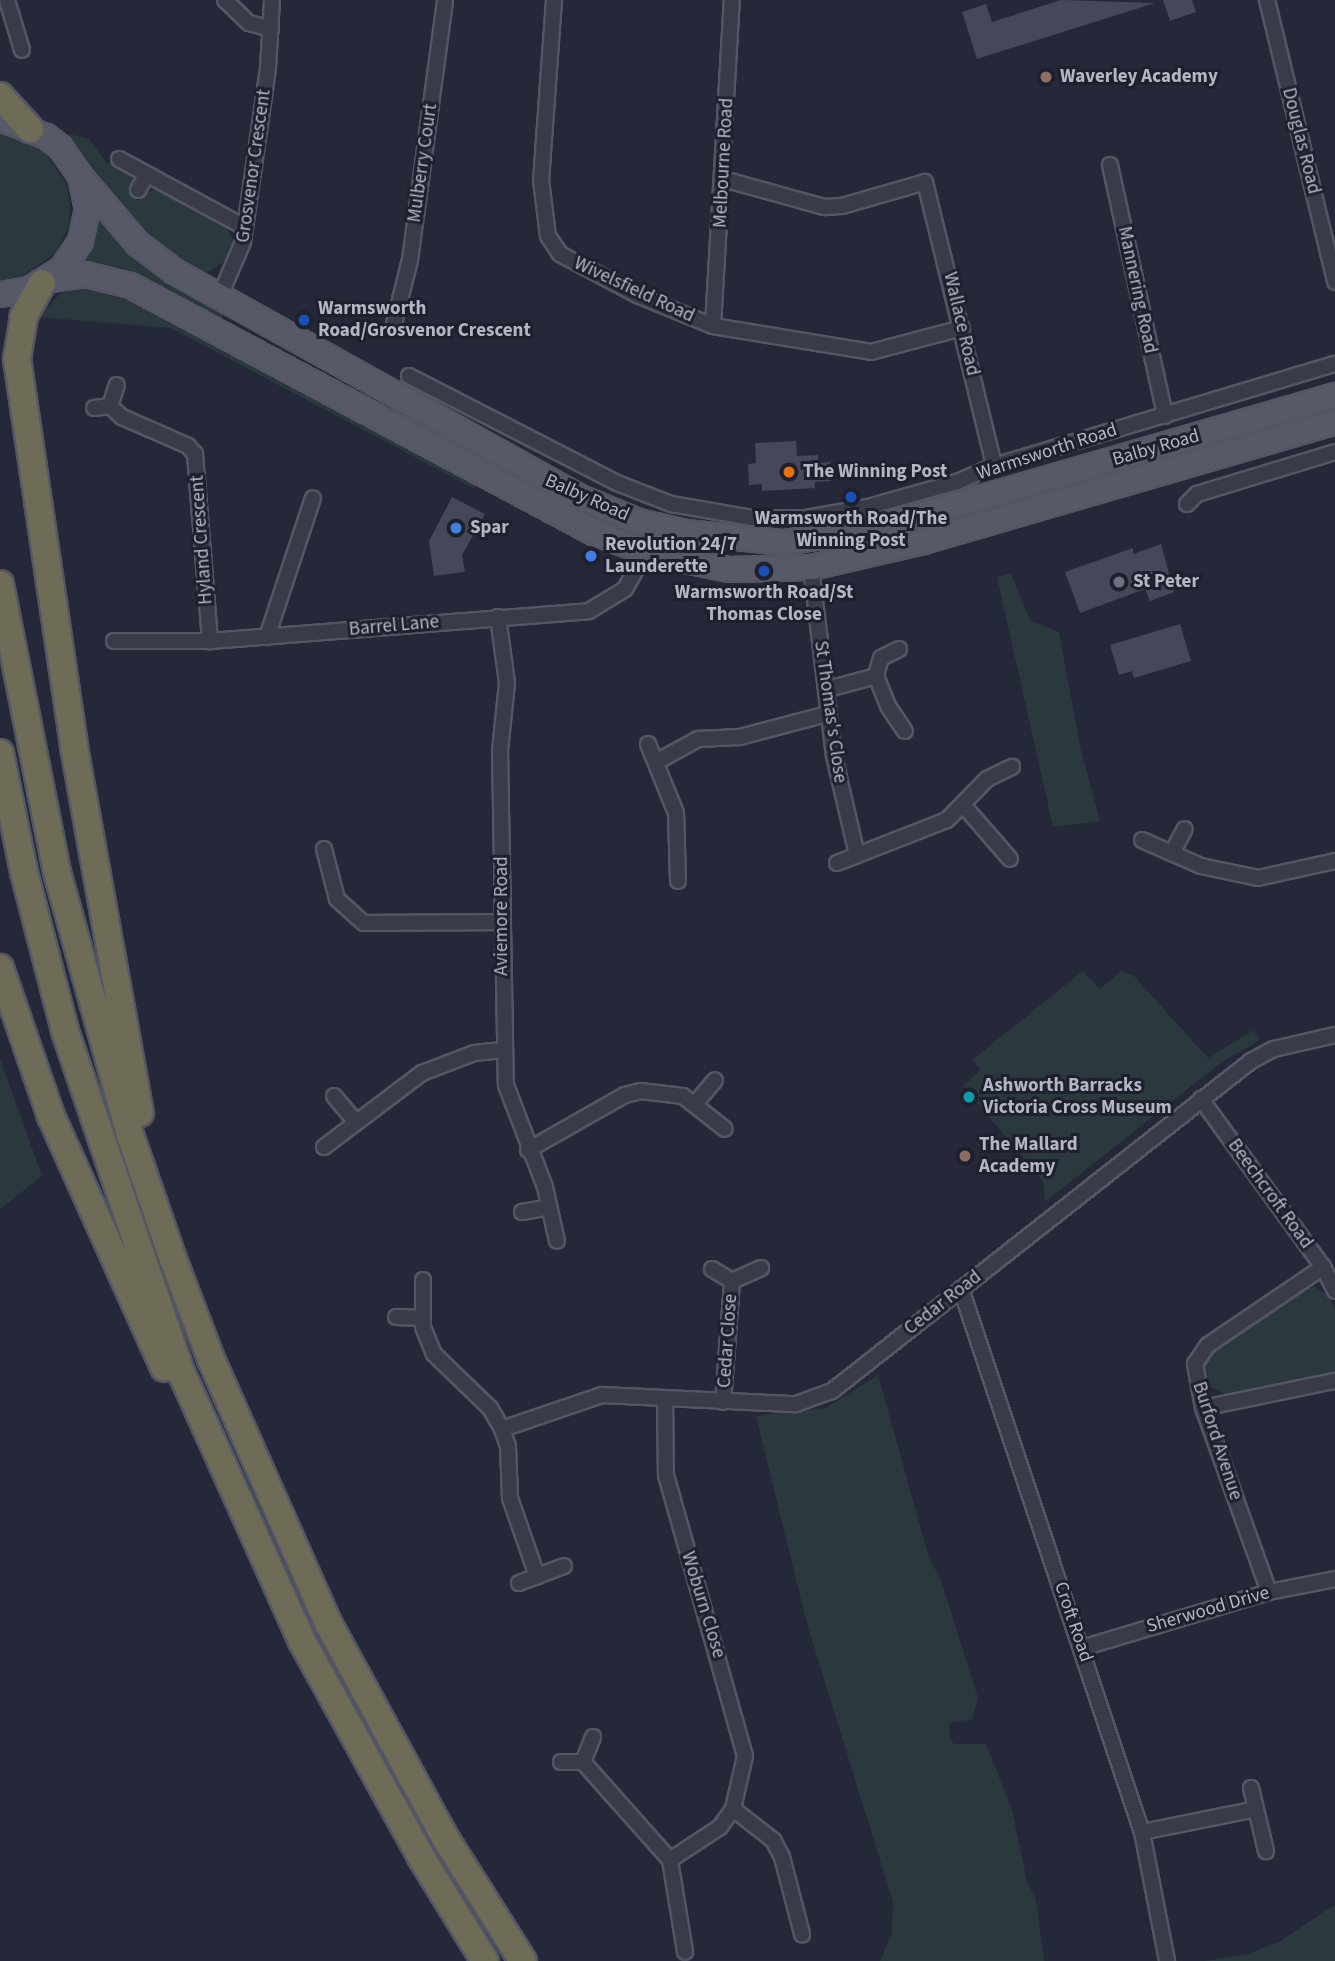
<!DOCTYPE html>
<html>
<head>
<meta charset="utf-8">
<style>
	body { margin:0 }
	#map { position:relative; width:1335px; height:1961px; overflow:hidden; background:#252839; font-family:"Source Sans 3",sans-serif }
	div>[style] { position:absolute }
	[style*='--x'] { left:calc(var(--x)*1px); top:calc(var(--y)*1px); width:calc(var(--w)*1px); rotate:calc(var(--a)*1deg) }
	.green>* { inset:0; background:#2b383e }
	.building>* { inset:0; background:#45475a }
	.roads { filter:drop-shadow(2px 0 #545664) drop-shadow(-2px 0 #545664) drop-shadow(0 2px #545664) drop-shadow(0 -2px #545664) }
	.minor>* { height:14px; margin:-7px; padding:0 7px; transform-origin:7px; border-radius:7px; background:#393b49 }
	.primary>* { height:23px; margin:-11.5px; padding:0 11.5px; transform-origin:11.5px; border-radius:11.5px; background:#575969 }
	.motorway>* { height:26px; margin:-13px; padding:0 13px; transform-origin:13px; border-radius:13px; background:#6e6c56 }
	.dots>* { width:19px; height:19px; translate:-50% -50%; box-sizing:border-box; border:4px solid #1e202e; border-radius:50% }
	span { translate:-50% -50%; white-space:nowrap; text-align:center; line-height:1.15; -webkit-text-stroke:6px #1e202e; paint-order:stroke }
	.poi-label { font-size:19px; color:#b4b6c5; font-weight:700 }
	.left { translate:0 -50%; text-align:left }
	.street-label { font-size:19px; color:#b4b6c5 }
</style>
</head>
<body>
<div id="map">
	<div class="green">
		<div style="clip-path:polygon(0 132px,43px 150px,66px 183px,70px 203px,69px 225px,55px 254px,16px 280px,0 281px)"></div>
		<div style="clip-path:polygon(69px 134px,89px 139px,106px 162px,130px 175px,134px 181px,129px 195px,139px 201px,146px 192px,159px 189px,225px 225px,234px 242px,229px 258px,206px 273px,178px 263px,135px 226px)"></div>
		<div style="clip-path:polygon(94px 213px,168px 279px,224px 313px,221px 321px,121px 268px,78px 262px)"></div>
		<div style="clip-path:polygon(92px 286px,117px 289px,470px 478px,477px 490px,171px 328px,38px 317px,61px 293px)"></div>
		<div style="clip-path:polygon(1011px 573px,1030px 620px,1059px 632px,1080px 746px,1100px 821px,1053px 827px,997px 577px)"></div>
		<div style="clip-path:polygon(1083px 971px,1100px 989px,1121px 971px,1134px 976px,1208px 1058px,1254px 1030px,1260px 1040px,1223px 1061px,1045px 1202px,1043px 1181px,963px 1086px,981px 1070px,972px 1060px)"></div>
		<div style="clip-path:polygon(0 1059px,42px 1176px,0 1209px)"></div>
		<div style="clip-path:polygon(1315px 1287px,1329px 1296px,1335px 1310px,1335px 1373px,1228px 1395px,1206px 1385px,1202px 1368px,1213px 1349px,1304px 1288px)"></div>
		<div style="clip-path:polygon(878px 1375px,929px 1558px,941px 1580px,978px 1698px,972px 1719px,950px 1723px,949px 1737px,954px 1744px,986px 1744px,1012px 1810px,1027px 1881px,1036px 1900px,1044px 1961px,880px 1961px,892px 1933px,893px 1902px,807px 1624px,756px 1416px,826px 1408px)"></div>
		<div style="clip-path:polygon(1335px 1905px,1335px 1961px,1204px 1961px,1248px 1954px,1280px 1941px)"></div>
	</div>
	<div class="building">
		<div style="clip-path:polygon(1061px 0,1155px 3px,977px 59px,962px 12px,986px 4px,992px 22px)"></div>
		<div style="clip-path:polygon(1163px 0,1192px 0,1196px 12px,1170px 21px)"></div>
		<div style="clip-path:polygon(796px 441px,797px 456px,818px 455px,818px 463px,830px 462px,831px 481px,815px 482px,815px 488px,780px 490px,762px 491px,762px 484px,749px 485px,748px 464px,756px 463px,755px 443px)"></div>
		<div style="clip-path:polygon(452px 497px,485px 514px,462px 555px,465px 572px,434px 576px,429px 541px)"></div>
		<div style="clip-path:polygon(1161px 544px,1174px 592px,1150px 601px,1145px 589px,1080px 613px,1065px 572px,1133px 548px,1133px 554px)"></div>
		<div style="clip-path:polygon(1180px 624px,1191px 661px,1134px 678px,1132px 671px,1119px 675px,1110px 645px)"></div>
	</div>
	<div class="roads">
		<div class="minor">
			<div style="--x:7;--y:0;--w:52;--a:73.3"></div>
			<div style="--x:225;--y:0;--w:33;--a:44"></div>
			<div style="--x:249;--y:23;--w:23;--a:15"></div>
			<div style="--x:554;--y:0;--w:180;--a:94.1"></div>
			<div style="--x:541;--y:180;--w:56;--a:82.9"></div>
			<div style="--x:548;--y:236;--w:22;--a:56"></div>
			<div style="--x:560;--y:254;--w:87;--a:28"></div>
			<div style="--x:637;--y:295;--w:82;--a:22.2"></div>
			<div style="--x:713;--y:326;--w:160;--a:9.3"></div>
			<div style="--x:871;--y:352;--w:94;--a:-14.8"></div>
			<div style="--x:1267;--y:0;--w:290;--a:76.4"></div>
			<div style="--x:119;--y:159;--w:142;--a:28.5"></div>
			<div style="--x:1110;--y:165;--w:257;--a:77.6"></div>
			<div style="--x:723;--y:179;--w:106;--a:15.4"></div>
			<div style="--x:825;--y:207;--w:17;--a:-3"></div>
			<div style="--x:842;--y:206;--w:86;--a:-16.1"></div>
			<div style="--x:925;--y:182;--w:292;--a:76.3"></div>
			<div style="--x:138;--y:190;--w:18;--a:-61"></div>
			<div style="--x:219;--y:298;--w:61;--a:-66.8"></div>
			<div style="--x:243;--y:242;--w:176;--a:-81.8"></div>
			<div style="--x:268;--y:68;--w:68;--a:-86.6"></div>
			<div style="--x:394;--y:324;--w:66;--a:-76"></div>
			<div style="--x:410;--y:260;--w:262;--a:-82.3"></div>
			<div style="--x:713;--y:326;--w:327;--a:-86.7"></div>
			<div style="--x:409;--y:376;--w:234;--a:27.2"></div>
			<div style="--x:617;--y:483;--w:58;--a:21.3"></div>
			<div style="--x:671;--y:504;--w:82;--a:9.8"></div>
			<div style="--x:752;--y:518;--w:54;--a:0"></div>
			<div style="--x:806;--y:518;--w:63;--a:-10.1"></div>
			<div style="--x:868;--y:507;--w:92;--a:-15.7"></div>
			<div style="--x:957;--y:482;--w:40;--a:-23.4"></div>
			<div style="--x:994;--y:466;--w:356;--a:-16.7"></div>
			<div style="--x:110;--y:406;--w:16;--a:43"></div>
			<div style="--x:122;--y:417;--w:72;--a:23.7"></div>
			<div style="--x:188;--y:446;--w:11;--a:49"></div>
			<div style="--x:195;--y:454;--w:188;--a:85.4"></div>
			<div style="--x:94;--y:408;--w:16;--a:-7"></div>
			<div style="--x:110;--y:406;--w:22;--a:-72"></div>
			<div style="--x:1187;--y:504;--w:14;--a:-45"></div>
			<div style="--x:1197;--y:494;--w:144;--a:-16.9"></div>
			<div style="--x:811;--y:567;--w:190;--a:83.1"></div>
			<div style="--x:834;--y:756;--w:102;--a:76.9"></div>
			<div style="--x:498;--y:617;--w:67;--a:82.2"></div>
			<div style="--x:507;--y:683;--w:68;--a:95.9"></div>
			<div style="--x:500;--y:751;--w:334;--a:89"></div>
			<div style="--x:506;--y:1085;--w:109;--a:69.1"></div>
			<div style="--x:545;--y:1187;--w:55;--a:77.5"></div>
			<div style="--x:267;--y:637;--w:146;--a:-71.7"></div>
			<div style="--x:114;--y:641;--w:96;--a:0"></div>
			<div style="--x:210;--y:641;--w:380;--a:-4.5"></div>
			<div style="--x:589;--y:611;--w:42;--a:-31.4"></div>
			<div style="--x:625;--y:589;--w:43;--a:-60.4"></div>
			<div style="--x:899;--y:649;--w:20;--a:153"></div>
			<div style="--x:881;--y:658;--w:19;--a:106"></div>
			<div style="--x:876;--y:676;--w:32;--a:68"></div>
			<div style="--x:888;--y:706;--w:30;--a:56"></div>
			<div style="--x:828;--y:689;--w:50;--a:-15.2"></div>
			<div style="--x:648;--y:744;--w:74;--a:67.9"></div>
			<div style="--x:676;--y:813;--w:68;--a:88.3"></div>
			<div style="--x:658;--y:761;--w:46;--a:-28.8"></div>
			<div style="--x:698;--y:739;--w:42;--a:-2.7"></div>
			<div style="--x:740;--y:737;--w:90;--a:-14.8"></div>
			<div style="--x:964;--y:806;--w:70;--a:49"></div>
			<div style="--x:1142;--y:840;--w:64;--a:23.8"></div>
			<div style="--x:1201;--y:866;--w:58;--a:11.9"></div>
			<div style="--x:1258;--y:878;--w:79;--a:-12.4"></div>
			<div style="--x:324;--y:849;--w:52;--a:75.4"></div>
			<div style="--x:337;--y:899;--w:36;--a:42"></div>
			<div style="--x:364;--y:923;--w:138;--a:-0.4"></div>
			<div style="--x:1172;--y:853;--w:27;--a:-62"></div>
			<div style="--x:837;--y:863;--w:118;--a:-21.4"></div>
			<div style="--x:947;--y:820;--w:57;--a:-45.7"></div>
			<div style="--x:987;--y:779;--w:28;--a:-26"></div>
			<div style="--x:334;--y:1096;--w:34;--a:50"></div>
			<div style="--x:1201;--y:1099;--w:208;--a:54"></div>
			<div style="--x:1323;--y:1267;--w:27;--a:63"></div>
			<div style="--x:695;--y:1104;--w:31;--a:-50"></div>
			<div style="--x:324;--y:1147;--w:123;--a:-37.1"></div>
			<div style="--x:422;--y:1073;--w:56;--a:-21"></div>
			<div style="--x:474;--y:1053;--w:29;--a:-6"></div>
			<div style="--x:528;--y:1150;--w:112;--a:-29.6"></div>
			<div style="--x:625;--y:1095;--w:16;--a:-14"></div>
			<div style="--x:641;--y:1091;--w:42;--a:6.8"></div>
			<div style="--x:683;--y:1096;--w:53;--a:38.2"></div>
			<div style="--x:522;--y:1212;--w:27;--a:-10"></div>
			<div style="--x:712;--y:1269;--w:23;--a:31"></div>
			<div style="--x:732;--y:1281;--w:32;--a:-24"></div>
			<div style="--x:423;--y:1280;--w:47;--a:90"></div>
			<div style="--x:423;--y:1327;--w:29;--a:68"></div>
			<div style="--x:434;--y:1354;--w:78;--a:44"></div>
			<div style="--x:490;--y:1408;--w:24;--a:60"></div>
			<div style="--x:502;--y:1429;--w:18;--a:71"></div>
			<div style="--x:508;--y:1446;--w:52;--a:87.8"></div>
			<div style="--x:510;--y:1498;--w:83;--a:70.9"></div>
			<div style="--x:961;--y:1289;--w:572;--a:71.57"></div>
			<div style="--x:1142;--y:1832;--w:131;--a:79"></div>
			<div style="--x:396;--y:1317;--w:27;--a:2"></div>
			<div style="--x:665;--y:1398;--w:77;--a:89.3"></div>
			<div style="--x:666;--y:1475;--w:292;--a:74.3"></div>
			<div style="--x:745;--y:1756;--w:54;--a:102.8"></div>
			<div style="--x:733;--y:1809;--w:22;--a:126"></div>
			<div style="--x:720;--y:1827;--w:60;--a:146.6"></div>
			<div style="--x:723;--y:1402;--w:121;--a:-85.7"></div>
			<div style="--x:1203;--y:1408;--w:135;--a:-11.6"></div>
			<div style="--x:502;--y:1429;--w:106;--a:-18.8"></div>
			<div style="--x:602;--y:1395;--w:194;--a:2.7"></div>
			<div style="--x:796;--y:1404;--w:38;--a:-20"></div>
			<div style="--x:832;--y:1391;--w:533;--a:-38.22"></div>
			<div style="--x:1251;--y:1061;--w:26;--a:-28"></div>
			<div style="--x:1274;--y:1049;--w:63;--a:-12.9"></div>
			<div style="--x:519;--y:1583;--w:48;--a:-20.7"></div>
			<div style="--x:1269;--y:1592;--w:195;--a:-109.7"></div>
			<div style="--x:1203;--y:1408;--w:45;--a:-100.3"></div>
			<div style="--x:1195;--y:1364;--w:23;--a:-56"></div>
			<div style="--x:1208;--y:1345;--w:139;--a:-34.1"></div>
			<div style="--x:1082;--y:1648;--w:195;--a:-16.7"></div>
			<div style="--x:1269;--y:1592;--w:67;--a:-11.1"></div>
			<div style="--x:561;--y:1762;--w:22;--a:0"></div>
			<div style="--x:583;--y:1762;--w:27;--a:-68"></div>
			<div style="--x:583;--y:1762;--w:131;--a:48.4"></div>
			<div style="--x:670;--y:1860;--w:93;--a:80.7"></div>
			<div style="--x:1251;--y:1788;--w:65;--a:76.6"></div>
			<div style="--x:733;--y:1809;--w:51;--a:37.8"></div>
			<div style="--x:773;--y:1840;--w:19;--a:62"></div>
			<div style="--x:782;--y:1857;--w:80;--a:75.4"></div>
			<div style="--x:1142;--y:1832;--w:116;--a:-11.4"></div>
		</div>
		<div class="primary">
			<div style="--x:0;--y:118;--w:49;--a:21.4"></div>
			<div style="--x:46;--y:136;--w:18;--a:38"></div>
			<div style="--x:60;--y:147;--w:35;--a:55"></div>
			<div style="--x:80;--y:176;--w:33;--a:78"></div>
			<div style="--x:87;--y:208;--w:34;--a:102"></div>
			<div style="--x:80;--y:241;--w:32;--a:124"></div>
			<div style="--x:62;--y:268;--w:39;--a:148"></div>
			<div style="--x:29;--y:289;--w:29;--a:170"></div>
			<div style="--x:80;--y:176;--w:88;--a:49.6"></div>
			<div style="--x:137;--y:243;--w:46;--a:37.1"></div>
			<div style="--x:174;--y:271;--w:462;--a:29.1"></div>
			<div style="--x:578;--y:496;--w:65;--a:22.6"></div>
			<div style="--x:638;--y:521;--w:49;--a:12.9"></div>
			<div style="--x:686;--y:532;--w:98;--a:5.9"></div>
			<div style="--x:783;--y:542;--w:88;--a:-8.5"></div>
			<div style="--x:870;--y:529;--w:484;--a:-16.1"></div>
			<div style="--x:50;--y:279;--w:35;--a:-8"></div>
			<div style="--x:85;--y:274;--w:46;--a:13.7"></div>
			<div style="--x:130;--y:285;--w:523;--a:28.09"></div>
			<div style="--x:591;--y:531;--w:59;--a:20.9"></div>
			<div style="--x:646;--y:552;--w:84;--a:11.7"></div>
			<div style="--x:728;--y:569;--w:83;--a:-1.4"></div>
			<div style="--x:811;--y:567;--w:115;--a:-13.1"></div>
			<div style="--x:923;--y:541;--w:429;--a:-16.2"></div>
		</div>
		<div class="motorway">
			<div style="--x:0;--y:96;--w:45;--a:47.7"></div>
			<div style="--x:42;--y:283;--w:38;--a:119"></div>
			<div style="--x:24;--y:316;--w:44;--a:99.2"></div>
			<div style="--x:17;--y:359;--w:392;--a:81.6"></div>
			<div style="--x:74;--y:747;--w:372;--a:79.8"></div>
			<div style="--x:0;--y:584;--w:294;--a:78.8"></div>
			<div style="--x:57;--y:872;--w:273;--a:74.5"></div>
			<div style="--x:130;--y:1135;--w:131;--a:70.9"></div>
			<div style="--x:173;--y:1259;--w:107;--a:69.2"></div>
			<div style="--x:211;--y:1359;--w:289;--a:66.1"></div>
			<div style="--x:328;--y:1623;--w:248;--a:61.4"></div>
			<div style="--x:447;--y:1841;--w:142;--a:57.7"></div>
			<div style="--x:0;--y:753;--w:121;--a:78.6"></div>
			<div style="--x:24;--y:872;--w:164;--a:75.5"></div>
			<div style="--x:65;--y:1031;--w:362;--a:71.2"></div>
			<div style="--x:182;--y:1374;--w:293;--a:65.8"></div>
			<div style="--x:302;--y:1641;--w:247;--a:61.1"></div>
			<div style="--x:421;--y:1857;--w:122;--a:58.4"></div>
			<div style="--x:0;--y:968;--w:157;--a:71"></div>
			<div style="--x:51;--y:1116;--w:276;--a:65.8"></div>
		</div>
	</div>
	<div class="dots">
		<div style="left:1046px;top:77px;background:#8d6e63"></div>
		<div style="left:304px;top:320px;background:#1a4fb4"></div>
		<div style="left:789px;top:472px;background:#e8710a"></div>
		<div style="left:851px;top:497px;background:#1a4fb4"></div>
		<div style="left:456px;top:528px;background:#3f7fe0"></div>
		<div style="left:591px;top:556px;background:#3f7fe0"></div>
		<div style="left:764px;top:571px;background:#1a4fb4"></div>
		<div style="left:1119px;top:582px;background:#6b7280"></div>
		<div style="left:969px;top:1097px;background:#0f9aa8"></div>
		<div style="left:965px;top:1156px;background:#8d6e63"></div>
	</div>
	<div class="poi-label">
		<span class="left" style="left:1060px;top:77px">Waverley Academy</span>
		<span class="left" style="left:318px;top:320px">Warmsworth<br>Road/Grosvenor Crescent</span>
		<span class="left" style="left:803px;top:472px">The Winning Post</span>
		<span style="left:851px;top:530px">Warmsworth Road/The<br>Winning Post</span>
		<span class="left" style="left:470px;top:528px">Spar</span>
		<span class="left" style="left:605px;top:556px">Revolution 24/7<br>Launderette</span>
		<span class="left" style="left:1133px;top:582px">St Peter</span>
		<span style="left:764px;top:604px">Warmsworth Road/St<br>Thomas Close</span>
		<span class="left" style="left:983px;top:1097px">Ashworth Barracks<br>Victoria Cross Museum</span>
		<span class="left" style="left:979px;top:1156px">The Mallard<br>Academy</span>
	</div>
	<div class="street-label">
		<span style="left:1301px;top:141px;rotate:76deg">Douglas Road</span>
		<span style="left:423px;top:163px;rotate:-82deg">Mulberry Court</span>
		<span style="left:724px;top:163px;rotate:-87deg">Melbourne Road</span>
		<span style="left:254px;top:166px;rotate:-82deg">Grosvenor Crescent</span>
		<span style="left:634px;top:290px;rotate:25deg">Wivelsfield Road</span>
		<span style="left:1137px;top:290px;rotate:78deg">Mannering Road</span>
		<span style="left:961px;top:324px;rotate:77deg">Wallace Road</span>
		<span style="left:1156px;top:448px;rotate:-16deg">Balby Road</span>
		<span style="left:1047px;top:452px;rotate:-18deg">Warmsworth Road</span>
		<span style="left:587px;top:498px;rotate:24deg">Balby Road</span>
		<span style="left:202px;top:540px;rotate:-94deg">Hyland Crescent</span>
		<span style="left:394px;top:626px;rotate:-5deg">Barrel Lane</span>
		<span style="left:830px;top:712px;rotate:82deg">St Thomas's Close</span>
		<span style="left:502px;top:916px;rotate:-90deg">Aviemore Road</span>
		<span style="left:1270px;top:1194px;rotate:54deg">Beechcroft Road</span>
		<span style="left:943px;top:1303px;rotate:-38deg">Cedar Road</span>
		<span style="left:728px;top:1341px;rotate:-86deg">Cedar Close</span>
		<span style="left:1217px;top:1441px;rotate:72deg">Burford Avenue</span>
		<span style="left:703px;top:1605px;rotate:73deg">Woburn Close</span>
		<span style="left:1208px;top:1610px;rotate:-16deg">Sherwood Drive</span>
		<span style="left:1073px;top:1622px;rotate:71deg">Croft Road</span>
	</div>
</div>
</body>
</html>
